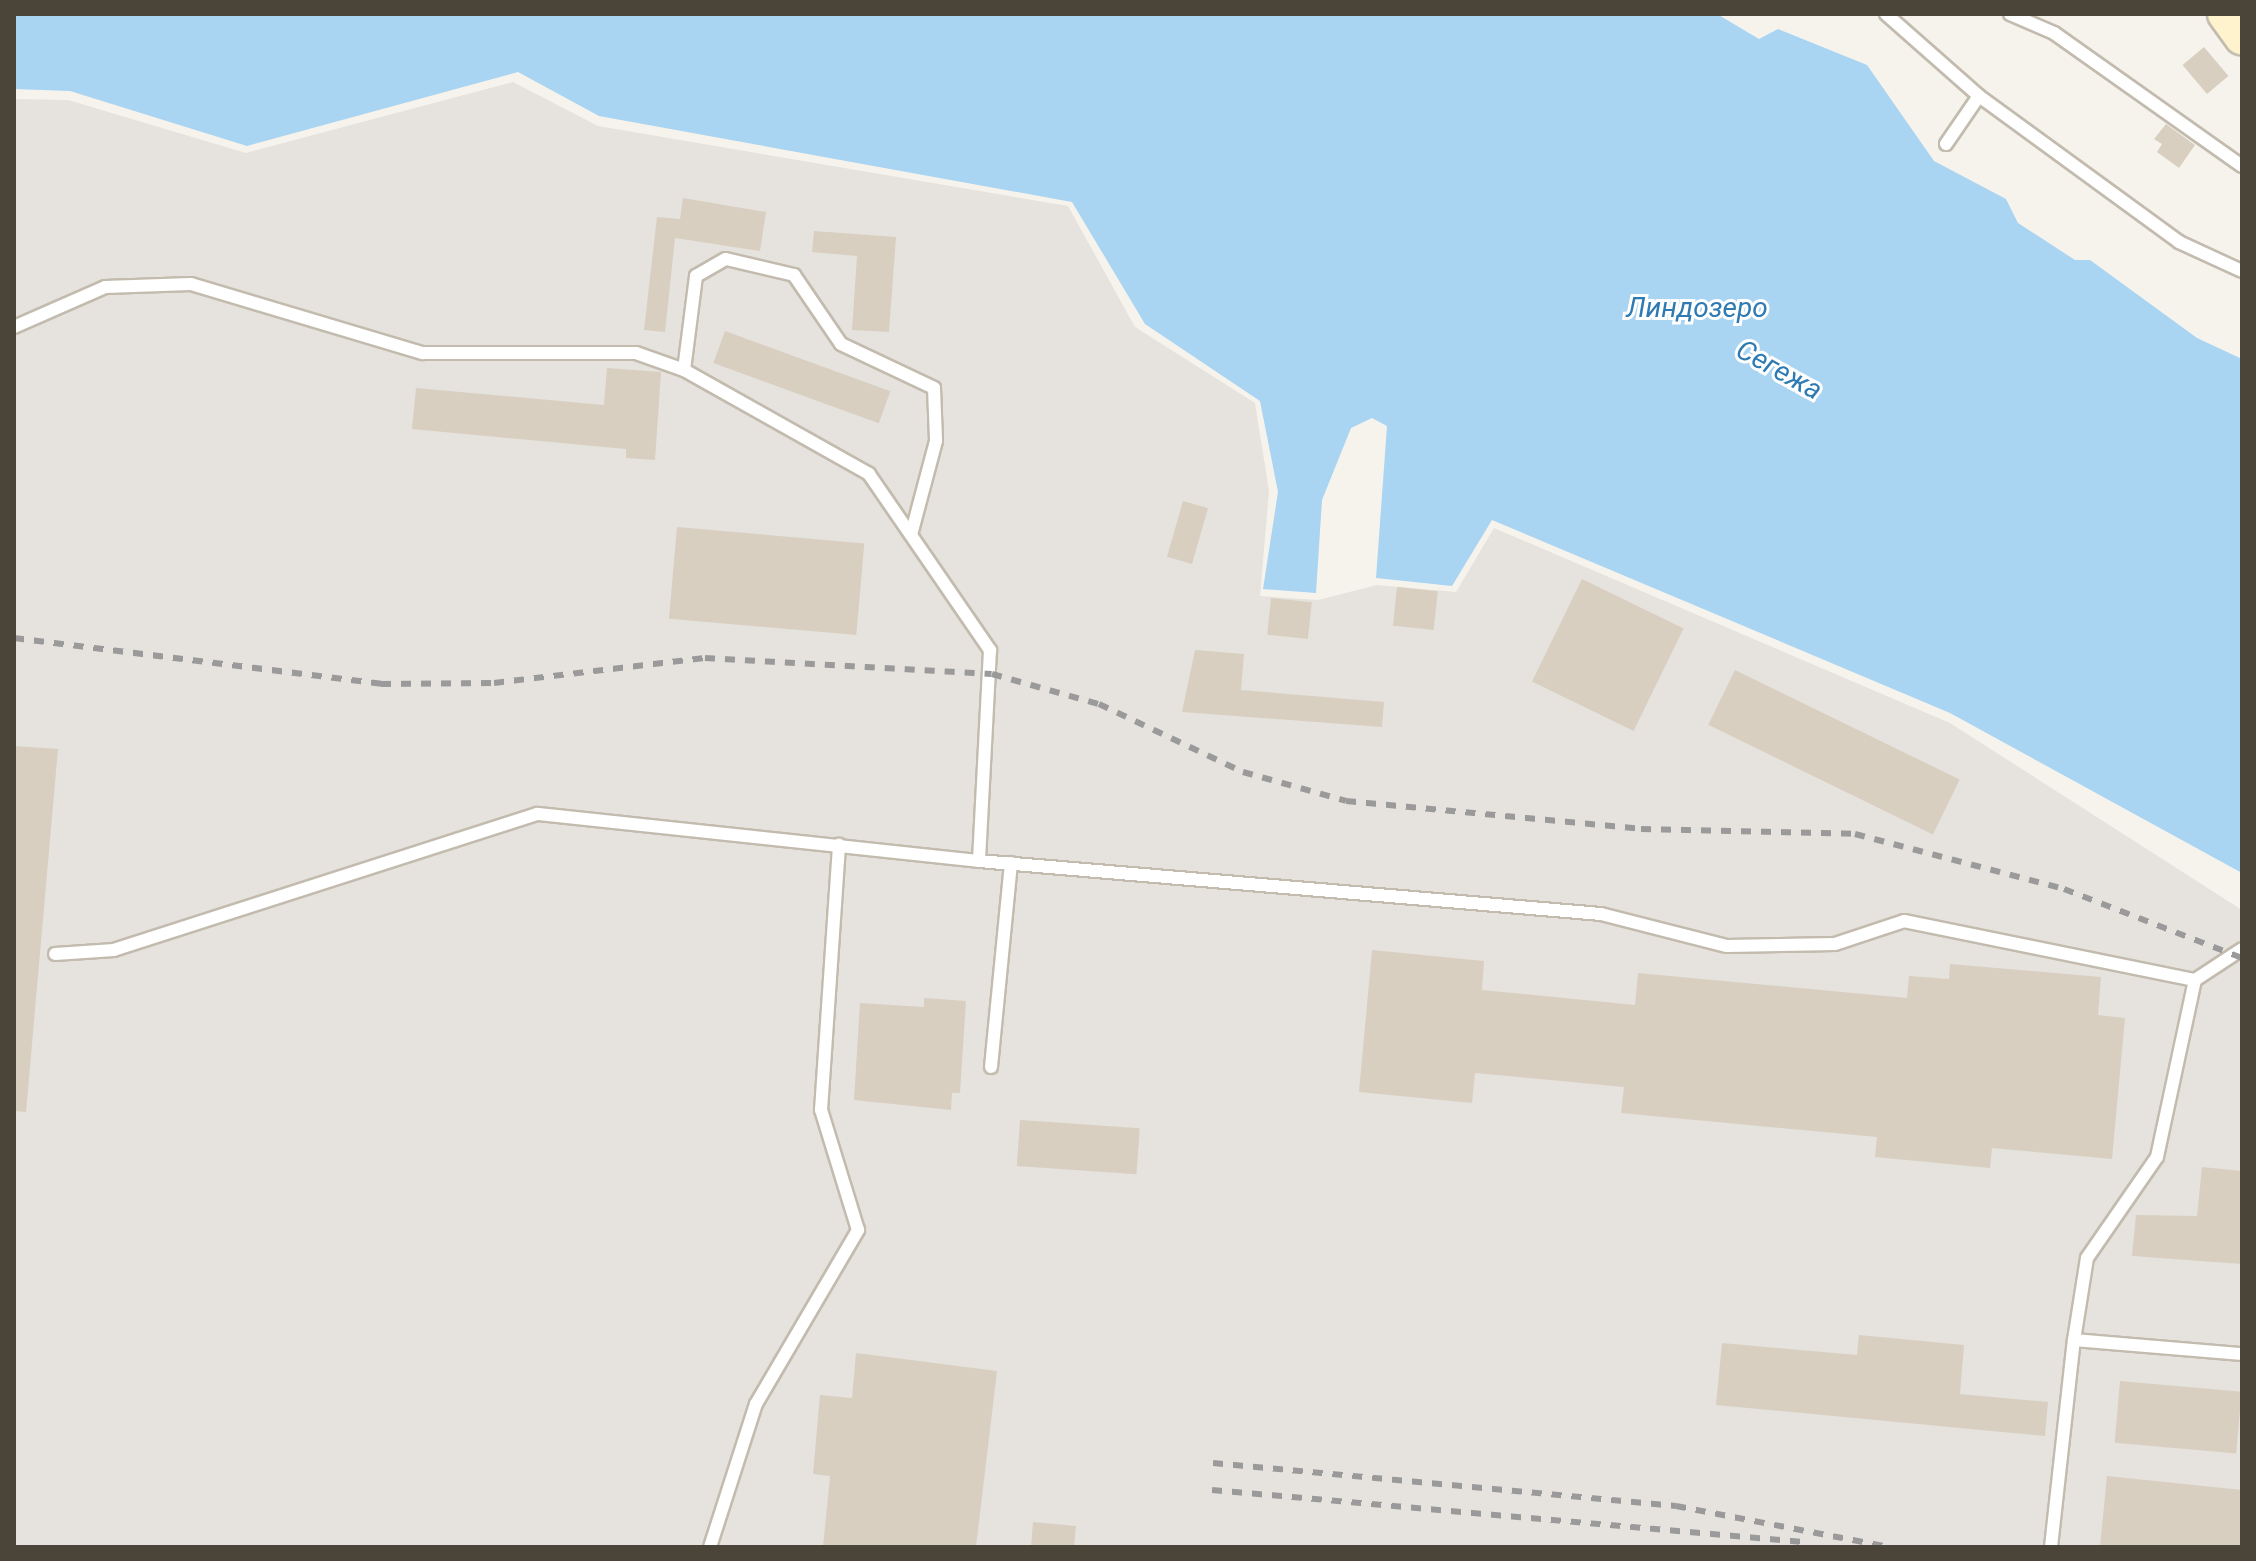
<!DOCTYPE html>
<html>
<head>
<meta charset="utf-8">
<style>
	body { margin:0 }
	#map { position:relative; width:2256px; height:1561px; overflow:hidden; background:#f6f3ec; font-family:Roboto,sans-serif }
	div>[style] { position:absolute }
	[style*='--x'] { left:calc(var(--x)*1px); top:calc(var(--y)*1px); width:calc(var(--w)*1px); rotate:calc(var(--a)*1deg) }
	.industrial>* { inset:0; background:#e6e2dd }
	.water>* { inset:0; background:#a9d4f2 }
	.building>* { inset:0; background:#d8cfc1; transform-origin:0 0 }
	.roads { filter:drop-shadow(2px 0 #c2bbae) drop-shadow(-2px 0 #c2bbae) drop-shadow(0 2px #c2bbae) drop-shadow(0 -2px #c2bbae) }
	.lane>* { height:12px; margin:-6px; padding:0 6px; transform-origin:6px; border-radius:6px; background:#fff }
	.secondary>* { height:34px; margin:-17px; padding:0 17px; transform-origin:17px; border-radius:17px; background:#fff3cd }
	.rail>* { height:6px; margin-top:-3px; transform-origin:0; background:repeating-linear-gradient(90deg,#9a9a9a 0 10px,transparent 0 20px) }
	span { translate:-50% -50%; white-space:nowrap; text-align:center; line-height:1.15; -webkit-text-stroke:6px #fff; paint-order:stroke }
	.water-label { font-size:28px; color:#2e7ab2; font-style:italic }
	.frame { position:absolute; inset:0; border:16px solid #4b4439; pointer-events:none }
</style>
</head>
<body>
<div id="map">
	<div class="industrial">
		<div style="clip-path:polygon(513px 82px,598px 126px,1068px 206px,1135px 327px,1255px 403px,1269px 491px,1260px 596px,1318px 600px,1377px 585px,1456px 592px,1494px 528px,1950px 723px,2242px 910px,2242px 1547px,14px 1547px,14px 99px,68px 100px,246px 153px)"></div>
	</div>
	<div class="water">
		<div style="clip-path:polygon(14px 14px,1717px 14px,1759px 39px,1778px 29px,1867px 65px,1934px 161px,2006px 199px,2018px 223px,2075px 260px,2090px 260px,2197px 338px,2242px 359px,2242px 873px,1950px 713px,1492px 520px,1452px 586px,1376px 578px,1387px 426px,1372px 418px,1351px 428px,1322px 500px,1316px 593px,1263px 589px,1278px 492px,1260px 401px,1145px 324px,1072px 202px,599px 116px,518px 72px,247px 146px,70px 91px,14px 89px)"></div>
	</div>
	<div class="building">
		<div style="left:2204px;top:47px;width:38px;height:28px;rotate:50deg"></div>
		<div style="clip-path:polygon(2166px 124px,2195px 145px,2179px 168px,2157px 152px,2162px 144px,2154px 139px)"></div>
		<div style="clip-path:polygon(683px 198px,766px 212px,760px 251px,675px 238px,665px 332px,644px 330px,657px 217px,680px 219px)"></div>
		<div style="clip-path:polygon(814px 231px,896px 237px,889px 332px,852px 330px,857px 256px,812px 252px)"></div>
		<div style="left:725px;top:331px;width:176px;height:34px;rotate:20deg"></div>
		<div style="clip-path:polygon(607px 368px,661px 372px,655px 460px,626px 458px,626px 449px,412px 429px,416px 388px,604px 405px)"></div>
		<div style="left:1183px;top:501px;width:26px;height:58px;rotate:16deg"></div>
		<div style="left:677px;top:527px;width:188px;height:92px;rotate:5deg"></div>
		<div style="left:1582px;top:579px;width:113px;height:114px;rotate:26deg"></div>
		<div style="left:1397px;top:587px;width:41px;height:39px;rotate:6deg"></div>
		<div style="left:1271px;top:598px;width:41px;height:37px;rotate:6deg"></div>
		<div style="clip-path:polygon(1195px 650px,1244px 654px,1241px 690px,1384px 702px,1382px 727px,1182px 712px)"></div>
		<div style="left:1735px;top:670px;width:250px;height:61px;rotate:26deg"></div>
		<div style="clip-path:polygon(14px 746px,58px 749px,26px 1112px,14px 1111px)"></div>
		<div style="clip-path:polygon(1372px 950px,1484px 961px,1482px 990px,1635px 1005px,1638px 973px,1907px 998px,1909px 976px,1949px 979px,1950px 964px,2101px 977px,2098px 1015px,2125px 1018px,2112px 1159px,1992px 1148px,1990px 1168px,1875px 1157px,1877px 1137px,1621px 1113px,1624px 1087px,1475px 1073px,1472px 1103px,1359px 1092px)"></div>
		<div style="clip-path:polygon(924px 998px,966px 1001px,960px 1093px,952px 1093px,951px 1110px,854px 1100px,860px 1003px,924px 1007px)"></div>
		<div style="left:1020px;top:1120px;width:120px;height:46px;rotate:4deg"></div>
		<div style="clip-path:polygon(2202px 1167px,2242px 1171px,2242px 1264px,2132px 1256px,2136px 1215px,2197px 1216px)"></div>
		<div style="clip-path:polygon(1859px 1335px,1964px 1345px,1960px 1394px,2048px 1402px,2045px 1436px,1716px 1405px,1722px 1343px,1857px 1355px)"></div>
		<div style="clip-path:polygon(856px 1353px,997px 1371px,976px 1547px,823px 1547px,830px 1476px,813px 1474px,820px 1395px,852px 1398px)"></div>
		<div style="left:2120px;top:1381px;width:122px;height:62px;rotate:5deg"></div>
		<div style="clip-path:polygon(2107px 1476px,2242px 1490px,2242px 1547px,2100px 1547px)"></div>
		<div style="clip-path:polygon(1033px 1522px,1076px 1526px,1074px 1547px,1031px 1547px)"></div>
	</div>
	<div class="roads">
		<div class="lane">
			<div style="--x:1886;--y:14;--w:124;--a:41.4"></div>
			<div style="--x:1979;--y:96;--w:248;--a:36.1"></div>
			<div style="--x:2179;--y:242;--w:69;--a:24.7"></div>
			<div style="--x:2010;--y:14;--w:48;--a:23.4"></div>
			<div style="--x:2054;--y:33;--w:230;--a:35.3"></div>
			<div style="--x:1946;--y:144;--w:58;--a:-55.5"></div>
			<div style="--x:14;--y:327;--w:99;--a:-23.7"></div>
			<div style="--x:105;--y:287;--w:86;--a:-2"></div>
			<div style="--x:191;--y:284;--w:242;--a:16.6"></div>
			<div style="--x:423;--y:353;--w:213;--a:0"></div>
			<div style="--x:636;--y:353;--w:51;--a:19.5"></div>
			<div style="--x:684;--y:370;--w:212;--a:29.3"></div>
			<div style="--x:869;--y:474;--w:214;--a:55.5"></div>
			<div style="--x:990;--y:650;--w:211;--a:93"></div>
			<div style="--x:979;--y:861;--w:444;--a:-173.9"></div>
			<div style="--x:537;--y:814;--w:444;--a:162.2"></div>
			<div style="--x:114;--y:950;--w:59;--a:176.1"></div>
			<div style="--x:684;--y:370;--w:95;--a:-82.7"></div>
			<div style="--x:696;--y:276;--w:34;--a:-30"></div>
			<div style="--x:726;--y:259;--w:70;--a:13.2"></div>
			<div style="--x:794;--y:275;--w:83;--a:55.7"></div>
			<div style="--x:841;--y:344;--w:103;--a:25.3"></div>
			<div style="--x:934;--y:388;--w:53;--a:87.8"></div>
			<div style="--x:936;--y:441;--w:97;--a:104.9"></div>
			<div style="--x:979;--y:861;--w:624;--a:4.87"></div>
			<div style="--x:1601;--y:914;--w:130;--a:14.3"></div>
			<div style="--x:1727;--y:946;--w:108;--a:-1.1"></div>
			<div style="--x:1835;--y:944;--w:73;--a:-18.4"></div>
			<div style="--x:1904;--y:921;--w:297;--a:11.5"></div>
			<div style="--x:2195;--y:980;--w:56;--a:-33.4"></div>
			<div style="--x:991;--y:1067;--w:205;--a:-84.4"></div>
			<div style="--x:2074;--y:1340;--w:83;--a:-81"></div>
			<div style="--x:2087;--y:1258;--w:123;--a:-55.3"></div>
			<div style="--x:2157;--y:1157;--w:181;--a:-77.9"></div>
			<div style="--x:710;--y:1547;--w:150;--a:-72.2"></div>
			<div style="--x:756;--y:1404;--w:202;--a:-59.6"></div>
			<div style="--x:858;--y:1230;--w:126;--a:-107.1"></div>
			<div style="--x:821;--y:1110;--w:266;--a:-86.1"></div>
			<div style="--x:2051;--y:1547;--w:208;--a:-83.7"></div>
			<div style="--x:2074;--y:1340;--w:169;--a:4.8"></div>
		</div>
		<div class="secondary">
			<div style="--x:2225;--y:14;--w:29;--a:54"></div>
		</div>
	</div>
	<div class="rail">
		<div style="--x:14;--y:638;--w:370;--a:7.1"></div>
		<div style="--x:381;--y:684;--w:113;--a:-0.5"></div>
		<div style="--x:494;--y:683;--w:212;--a:-6.8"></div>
		<div style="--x:705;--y:658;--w:287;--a:3.2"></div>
		<div style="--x:992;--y:674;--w:111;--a:15.7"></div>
		<div style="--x:1099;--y:704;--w:159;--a:25.3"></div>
		<div style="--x:1243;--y:772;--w:107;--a:15.7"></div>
		<div style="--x:1346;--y:801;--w:296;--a:5.4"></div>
		<div style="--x:1641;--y:829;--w:214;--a:1.3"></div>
		<div style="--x:1855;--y:834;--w:216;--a:14.7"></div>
		<div style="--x:2064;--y:889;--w:191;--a:21.2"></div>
		<div style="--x:1213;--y:1463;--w:465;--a:5.3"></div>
		<div style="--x:1676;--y:1506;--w:217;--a:10.9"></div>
		<div style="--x:1212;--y:1490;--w:593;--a:5.03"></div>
	</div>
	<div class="water-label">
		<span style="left:1697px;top:308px">Линдозеро</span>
		<span style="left:1779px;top:370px;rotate:29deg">Сегежа</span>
	</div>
	<div class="frame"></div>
</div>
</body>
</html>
